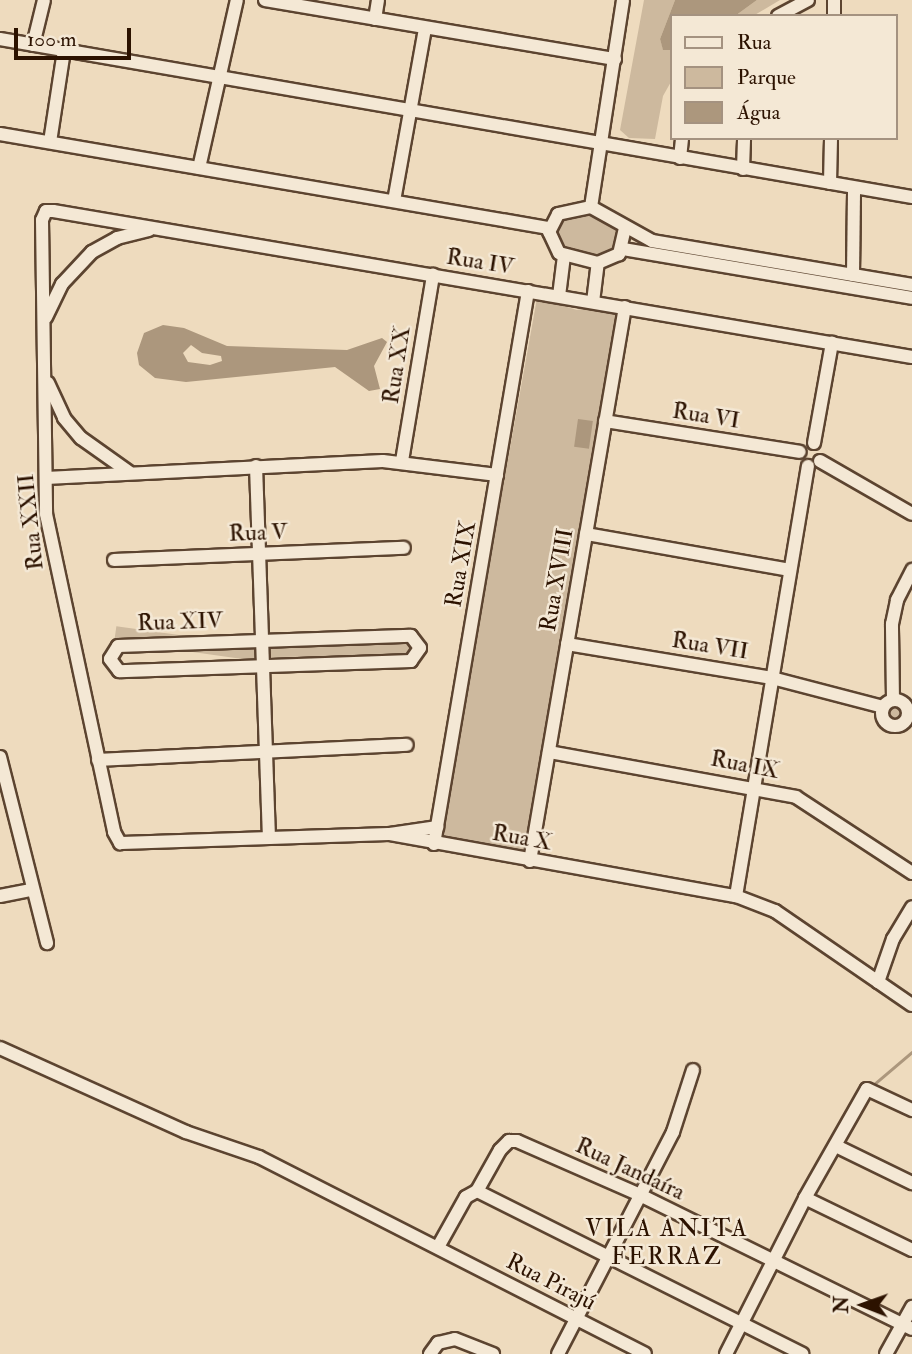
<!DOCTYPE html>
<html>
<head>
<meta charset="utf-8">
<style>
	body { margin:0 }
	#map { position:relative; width:912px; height:1354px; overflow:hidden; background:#eedbbe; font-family:"IM FELL Double Pica",serif }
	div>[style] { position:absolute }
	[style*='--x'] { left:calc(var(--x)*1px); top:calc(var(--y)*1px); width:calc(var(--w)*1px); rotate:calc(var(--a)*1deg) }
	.green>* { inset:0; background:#cdb99e; transform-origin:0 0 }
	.round { border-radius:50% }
	.water>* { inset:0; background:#ac977d; transform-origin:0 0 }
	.stream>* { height:2.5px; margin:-1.25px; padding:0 1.25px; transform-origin:1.25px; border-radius:1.25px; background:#ac977d }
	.roads { filter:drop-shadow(2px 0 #5c4430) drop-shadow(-2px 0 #5c4430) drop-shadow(0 2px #5c4430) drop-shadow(0 -2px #5c4430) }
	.minor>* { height:12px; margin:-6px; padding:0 6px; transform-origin:6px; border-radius:6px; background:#f4e8d5 }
	.minor>.ring { margin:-6px; padding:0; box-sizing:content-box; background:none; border:12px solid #f4e8d5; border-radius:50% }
	span { translate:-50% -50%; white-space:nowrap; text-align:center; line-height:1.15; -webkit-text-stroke:5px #f4e8d5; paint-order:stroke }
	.street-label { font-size:23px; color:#2c1200 }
	.neighbourhood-label { font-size:24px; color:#2c1200; letter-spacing:2px }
	.legend { position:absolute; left:670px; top:14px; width:228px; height:126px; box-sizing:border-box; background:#f4e8d5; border:2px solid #a49280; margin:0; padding:9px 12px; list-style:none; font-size:21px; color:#2c1200 }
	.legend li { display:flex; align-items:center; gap:14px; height:35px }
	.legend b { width:35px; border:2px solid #a49280 }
	.north { position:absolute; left:828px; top:1270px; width:70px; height:70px; -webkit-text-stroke:5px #f4e8d5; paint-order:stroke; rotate:271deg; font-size:19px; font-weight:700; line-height:28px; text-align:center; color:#2c1200 }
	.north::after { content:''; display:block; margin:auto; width:24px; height:32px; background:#2c1200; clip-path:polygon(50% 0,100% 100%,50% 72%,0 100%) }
	.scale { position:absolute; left:14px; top:28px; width:117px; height:32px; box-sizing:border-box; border:4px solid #2c1200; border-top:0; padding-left:9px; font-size:21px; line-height:24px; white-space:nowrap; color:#2c1200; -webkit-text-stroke:5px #f4e8d5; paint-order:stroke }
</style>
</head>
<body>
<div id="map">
	<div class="green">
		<div style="clip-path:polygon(644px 0,675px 0,660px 39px,663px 49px,672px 50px,672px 80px,663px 96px,655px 139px,629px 138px,620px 130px)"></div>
		<div style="clip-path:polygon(757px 0,780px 0,753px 16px,735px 16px)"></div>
		<div style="clip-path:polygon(591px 211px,619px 226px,619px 247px,598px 259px,566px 252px,553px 237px,557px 221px)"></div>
		<div style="clip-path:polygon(537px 298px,577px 310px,594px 306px,619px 312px,527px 854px,442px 838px,441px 833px)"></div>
		<div style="clip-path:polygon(407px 639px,413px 645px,411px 656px,267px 657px,267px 647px)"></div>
		<div style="left:257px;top:646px;width:15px;height:142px;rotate:98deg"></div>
		<div class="round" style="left:884px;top:702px;width:22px;height:22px"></div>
	</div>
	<div class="water">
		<div style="clip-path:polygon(675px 0,757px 0,735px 16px,672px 16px,672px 50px,663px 50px,660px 39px)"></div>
		<div style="clip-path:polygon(evenodd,163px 325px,184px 328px,227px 346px,347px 350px,382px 338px,387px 342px,374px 366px,380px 389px,369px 391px,335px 367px,186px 382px,155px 378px,139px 365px,137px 353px,144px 333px,163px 325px,191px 345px,202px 353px,221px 356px,222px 361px,210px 365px,188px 362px,183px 353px,191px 345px)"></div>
		<div style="left:578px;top:419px;width:15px;height:28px;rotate:8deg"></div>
	</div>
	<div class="stream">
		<div style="--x:872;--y:1086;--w:52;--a:-40.4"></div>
	</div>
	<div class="roads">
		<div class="minor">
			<div style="--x:265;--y:0;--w:355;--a:9.6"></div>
			<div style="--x:778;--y:16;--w:34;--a:-28"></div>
			<div style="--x:834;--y:16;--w:16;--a:-90"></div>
			<div style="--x:375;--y:19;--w:19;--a:-81"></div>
			<div style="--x:0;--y:39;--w:926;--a:9.83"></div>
			<div style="--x:33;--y:45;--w:46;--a:-76.3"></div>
			<div style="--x:0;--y:134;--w:557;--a:9.72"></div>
			<div style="--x:50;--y:142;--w:93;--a:-81.3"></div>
			<div style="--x:680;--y:158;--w:20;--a:-84"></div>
			<div style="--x:199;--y:168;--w:172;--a:-77.3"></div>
			<div style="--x:743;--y:169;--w:31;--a:-88"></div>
			<div style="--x:830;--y:183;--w:45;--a:-88.7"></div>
			<div style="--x:394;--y:201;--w:176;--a:-79.8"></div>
			<div style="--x:591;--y:207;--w:209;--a:-81.2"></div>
			<div style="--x:625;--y:228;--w:27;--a:103"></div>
			<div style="--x:619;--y:254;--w:23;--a:157"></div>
			<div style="--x:598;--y:263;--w:40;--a:-165.6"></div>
			<div style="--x:559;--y:253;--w:23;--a:-115"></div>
			<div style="--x:549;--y:232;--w:20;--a:-63"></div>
			<div style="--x:558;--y:214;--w:34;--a:-12"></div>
			<div style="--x:591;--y:207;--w:70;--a:29.1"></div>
			<div style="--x:652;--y:241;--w:264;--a:9.6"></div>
			<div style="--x:623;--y:249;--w:293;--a:9.6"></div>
			<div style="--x:853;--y:275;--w:87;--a:-89.3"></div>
			<div style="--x:559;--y:296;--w:40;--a:-82.9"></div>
			<div style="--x:593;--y:302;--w:39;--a:-83"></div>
			<div style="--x:46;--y:317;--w:37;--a:-64"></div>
			<div style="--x:62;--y:284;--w:44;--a:-46.8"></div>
			<div style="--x:92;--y:252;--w:29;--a:-29"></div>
			<div style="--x:117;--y:238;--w:33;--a:-14"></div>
			<div style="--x:912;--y:357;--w:871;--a:-170.35"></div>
			<div style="--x:53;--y:211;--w:7;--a:180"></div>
			<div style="--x:46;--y:211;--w:10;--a:114"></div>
			<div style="--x:42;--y:220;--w:294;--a:89.2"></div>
			<div style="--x:46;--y:514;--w:325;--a:77.9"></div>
			<div style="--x:114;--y:832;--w:13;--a:61"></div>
			<div style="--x:120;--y:843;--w:270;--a:-1.9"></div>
			<div style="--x:390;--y:834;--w:352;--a:10.2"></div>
			<div style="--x:736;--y:896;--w:42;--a:21"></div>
			<div style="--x:775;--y:911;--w:166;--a:34.5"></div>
			<div style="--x:48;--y:383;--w:38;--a:65"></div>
			<div style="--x:64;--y:418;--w:26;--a:50"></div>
			<div style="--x:81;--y:438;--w:59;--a:35.3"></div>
			<div style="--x:605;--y:421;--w:197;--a:9"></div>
			<div style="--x:814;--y:443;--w:102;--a:-79.8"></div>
			<div style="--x:402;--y:461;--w:189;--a:-80.5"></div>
			<div style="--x:820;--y:461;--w:106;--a:29.9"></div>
			<div style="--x:256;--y:466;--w:372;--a:88"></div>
			<div style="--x:46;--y:478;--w:337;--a:-2.9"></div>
			<div style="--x:383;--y:461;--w:115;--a:7"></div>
			<div style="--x:586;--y:534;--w:207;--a:10"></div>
			<div style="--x:114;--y:560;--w:290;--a:-2.4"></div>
			<div style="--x:411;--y:636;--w:15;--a:53"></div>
			<div style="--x:420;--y:648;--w:16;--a:125"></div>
			<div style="--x:411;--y:661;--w:292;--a:178"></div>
			<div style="--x:119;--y:671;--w:15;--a:-127"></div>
			<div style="--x:110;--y:659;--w:15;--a:-58"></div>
			<div style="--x:118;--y:646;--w:293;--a:-2"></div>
			<div style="--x:567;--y:644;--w:208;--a:9.4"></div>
			<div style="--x:772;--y:678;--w:115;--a:14.6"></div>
			<div class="ring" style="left:882px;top:700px;width:14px;height:14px"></div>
			<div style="--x:893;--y:700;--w:76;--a:-90.8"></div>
			<div style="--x:892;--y:624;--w:25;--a:-78"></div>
			<div style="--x:897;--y:600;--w:34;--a:-63"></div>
			<div style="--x:549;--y:752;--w:251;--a:10.3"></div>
			<div style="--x:796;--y:797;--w:139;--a:33.2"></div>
			<div style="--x:0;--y:757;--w:192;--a:75.8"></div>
			<div style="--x:98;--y:760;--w:309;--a:-2.8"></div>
			<div style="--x:390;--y:834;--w:48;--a:-8.5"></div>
			<div style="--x:434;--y:844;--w:561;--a:-80.35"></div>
			<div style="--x:530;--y:861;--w:562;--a:-80.27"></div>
			<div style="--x:0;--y:896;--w:33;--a:-11"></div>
			<div style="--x:736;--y:896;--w:436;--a:-80.5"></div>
			<div style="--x:878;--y:982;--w:46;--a:-70.8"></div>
			<div style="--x:893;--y:939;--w:37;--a:-59"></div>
			<div style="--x:0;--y:1048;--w:204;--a:24.3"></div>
			<div style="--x:186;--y:1132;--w:77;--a:18.9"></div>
			<div style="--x:259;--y:1157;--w:433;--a:27"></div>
			<div style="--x:836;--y:1146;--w:85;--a:26"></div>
			<div style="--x:477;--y:1191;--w:47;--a:-60.7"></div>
			<div style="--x:500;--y:1150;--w:13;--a:-45"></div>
			<div style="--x:509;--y:1141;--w:8;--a:0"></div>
			<div style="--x:517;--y:1141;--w:134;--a:23.7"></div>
			<div style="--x:640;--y:1195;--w:303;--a:26.2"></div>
			<div style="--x:805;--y:1198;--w:119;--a:25.9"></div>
			<div style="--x:438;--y:1247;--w:57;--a:-60.8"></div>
			<div style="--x:466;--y:1197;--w:13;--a:-29"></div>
			<div style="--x:477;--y:1191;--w:364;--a:26.6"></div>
			<div style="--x:430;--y:1354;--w:14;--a:-54"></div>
			<div style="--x:438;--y:1343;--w:17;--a:-13"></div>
			<div style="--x:455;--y:1339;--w:41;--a:21.5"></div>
			<div style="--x:558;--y:1354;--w:250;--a:-62.6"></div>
			<div style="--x:673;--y:1132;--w:65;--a:-72.1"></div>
			<div style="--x:726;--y:1354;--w:175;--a:-63.1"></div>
			<div style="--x:805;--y:1198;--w:125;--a:-60.4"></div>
			<div style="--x:867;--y:1089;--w:50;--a:25"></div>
			<div style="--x:886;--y:1354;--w:54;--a:-61"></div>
		</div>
	</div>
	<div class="street-label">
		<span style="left:480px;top:262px;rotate:9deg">Rua IV</span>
		<span style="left:397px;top:365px;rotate:-81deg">Rua XX</span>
		<span style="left:706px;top:416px;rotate:9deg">Rua VI</span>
		<span style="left:31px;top:522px;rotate:-96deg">Rua XXII</span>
		<span style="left:258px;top:533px;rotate:-2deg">Rua V</span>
		<span style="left:461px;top:564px;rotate:-80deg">Rua XIX</span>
		<span style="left:557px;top:580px;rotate:-80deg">Rua XVIII</span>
		<span style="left:180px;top:622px;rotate:-2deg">Rua XIV</span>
		<span style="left:710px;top:646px;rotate:9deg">Rua VII</span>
		<span style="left:745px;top:765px;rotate:11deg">Rua IX</span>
		<span style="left:522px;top:838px;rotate:10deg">Rua X</span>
		<span style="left:630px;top:1169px;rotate:25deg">Rua Jandaíra</span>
		<span style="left:551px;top:1282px;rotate:27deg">Rua Pirajú</span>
	</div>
	<div class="neighbourhood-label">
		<span style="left:667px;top:1243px">VILA ANITA<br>FERRAZ</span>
	</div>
	<ul class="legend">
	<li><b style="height:9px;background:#f4e8d5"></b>Rua</li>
	<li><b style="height:19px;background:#cdb99e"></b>Parque</li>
	<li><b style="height:19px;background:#ac977d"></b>Água</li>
	</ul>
	<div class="north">N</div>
	<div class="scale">100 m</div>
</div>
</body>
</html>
